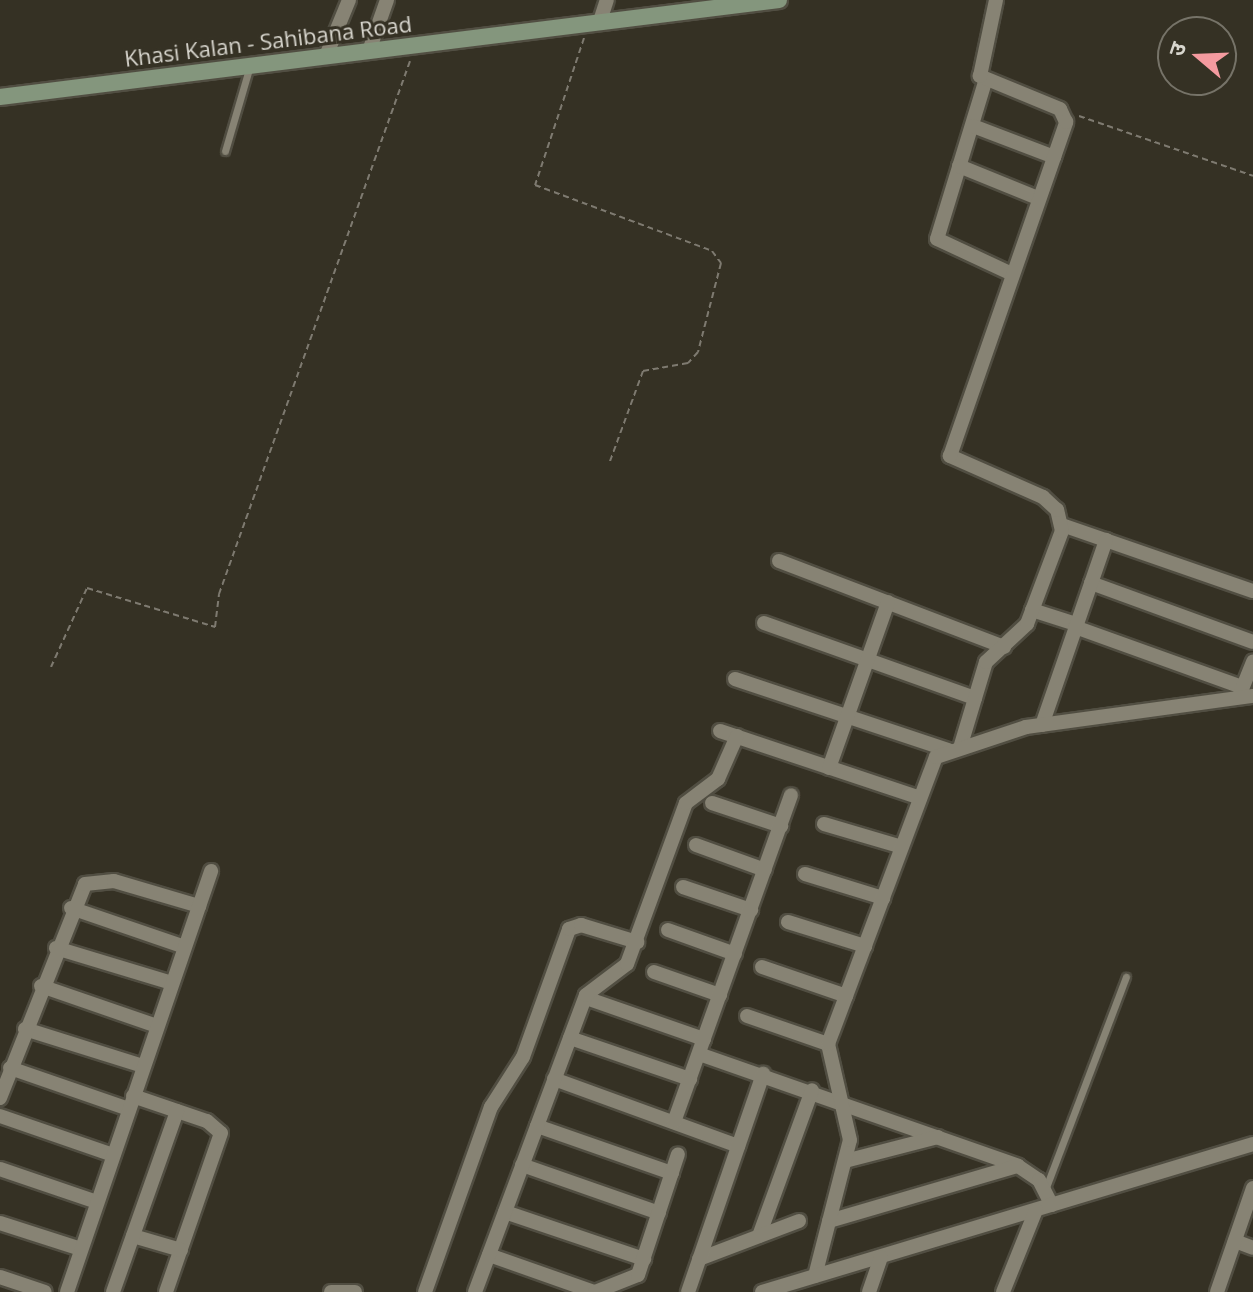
<!DOCTYPE html>
<html>
<head>
<meta charset="utf-8">
<style>
	body { margin:0 }
	#map { position:relative; width:1253px; height:1292px; overflow:hidden; background:#353124; font-family:"Open Sans","Noto Sans Devanagari",sans-serif }
	div>[style] { position:absolute }
	[style*='--x'] { left:calc(var(--x)*1px); top:calc(var(--y)*1px); width:calc(var(--w)*1px); rotate:calc(var(--a)*1deg) }
	.path>* { height:2px; margin-top:-1px; transform-origin:0; background:repeating-linear-gradient(90deg,#7e7a70 0 6px,transparent 0 10px) }
	.roads { filter:drop-shadow(2px 0 #514e42) drop-shadow(-2px 0 #514e42) drop-shadow(0 2px #514e42) drop-shadow(0 -2px #514e42) }
	.lane>* { height:7px; margin:-3.5px; padding:0 3.5px; transform-origin:3.5px; border-radius:3.5px; background:#878374 }
	.street>* { height:14px; margin:-7px; padding:0 7px; transform-origin:7px; border-radius:7px; background:#878374 }
	.secondary>* { height:16px; margin:-8px; padding:0 8px; transform-origin:8px; border-radius:8px; background:#84967d }
	span { translate:-50% -50%; white-space:nowrap; text-align:center; line-height:1.15; -webkit-text-stroke:6px #353124; paint-order:stroke }
	.street-label { font-size:22px; color:#d8d6ce }
	.north { position:absolute; left:1157px; top:16px; width:80px; height:80px; box-sizing:border-box; background:#353124; border:2px solid #767368; border-radius:50%; rotate:289deg; font-size:22px; font-weight:700; line-height:32px; text-align:center; color:#d8d6ce }
	.north::after { content:''; display:block; margin:auto; width:28px; height:36px; background:#f49a9f; clip-path:polygon(50% 0,100% 100%,50% 72%,0 100%) }
</style>
</head>
<body>
<div id="map">
	<div class="path">
		<div style="--x:584;--y:38;--w:155;--a:108.4"></div>
		<div style="--x:535;--y:185;--w:189;--a:20.4"></div>
		<div style="--x:712;--y:251;--w:15;--a:53"></div>
		<div style="--x:721;--y:263;--w:92;--a:104.5"></div>
		<div style="--x:698;--y:352;--w:15;--a:132"></div>
		<div style="--x:688;--y:363;--w:46;--a:169.9"></div>
		<div style="--x:643;--y:371;--w:99;--a:110.1"></div>
		<div style="--x:1079;--y:116;--w:184;--a:19"></div>
		<div style="--x:51;--y:667;--w:87;--a:-65.5"></div>
		<div style="--x:87;--y:588;--w:134;--a:16.9"></div>
		<div style="--x:215;--y:627;--w:33;--a:-83"></div>
		<div style="--x:219;--y:594;--w:566;--a:-70.28"></div>
	</div>
	<div class="roads">
		<div class="lane">
			<div style="--x:225;--y:151;--w:85;--a:-73.7"></div>
			<div style="--x:1045;--y:1190;--w:228;--a:-69.2"></div>
		</div>
		<div class="street">
			<div style="--x:600;--y:21;--w:22;--a:-72"></div>
			<div style="--x:369;--y:51;--w:54;--a:-70.6"></div>
			<div style="--x:326;--y:56;--w:61;--a:-67.7"></div>
			<div style="--x:985;--y:82;--w:164;--a:107"></div>
			<div style="--x:937;--y:239;--w:81;--a:25"></div>
			<div style="--x:973;--y:126;--w:87;--a:20.9"></div>
			<div style="--x:959;--y:166;--w:85;--a:22.1"></div>
			<div style="--x:1062;--y:525;--w:202;--a:19.1"></div>
			<div style="--x:779;--y:561;--w:241;--a:20.9"></div>
			<div style="--x:1091;--y:583;--w:172;--a:20"></div>
			<div style="--x:1032;--y:610;--w:46;--a:17.7"></div>
			<div style="--x:764;--y:623;--w:224;--a:19.6"></div>
			<div style="--x:1075;--y:627;--w:177;--a:19.8"></div>
			<div style="--x:735;--y:679;--w:225;--a:18.4"></div>
			<div style="--x:1240;--y:694;--w:35;--a:-68"></div>
			<div style="--x:1042;--y:725;--w:196;--a:-70.9"></div>
			<div style="--x:720;--y:731;--w:211;--a:18.5"></div>
			<div style="--x:960;--y:748;--w:90;--a:-73.2"></div>
			<div style="--x:986;--y:662;--w:56;--a:-42.8"></div>
			<div style="--x:1027;--y:624;--w:99;--a:-69.4"></div>
			<div style="--x:1062;--y:531;--w:22;--a:-103"></div>
			<div style="--x:1057;--y:510;--w:19;--a:-137"></div>
			<div style="--x:1043;--y:497;--w:102;--a:-156.2"></div>
			<div style="--x:950;--y:456;--w:354;--a:-70.8"></div>
			<div style="--x:1066;--y:122;--w:14;--a:-115"></div>
			<div style="--x:1060;--y:109;--w:87;--a:-157.6"></div>
			<div style="--x:980;--y:76;--w:78;--a:-78.1"></div>
			<div style="--x:829;--y:768;--w:176;--a:-70.4"></div>
			<div style="--x:712;--y:803;--w:73;--a:18.4"></div>
			<div style="--x:824;--y:824;--w:81;--a:16.4"></div>
			<div style="--x:696;--y:845;--w:73;--a:19.9"></div>
			<div style="--x:805;--y:874;--w:82;--a:17.1"></div>
			<div style="--x:683;--y:887;--w:72;--a:18.7"></div>
			<div style="--x:71;--y:908;--w:120;--a:18.9"></div>
			<div style="--x:788;--y:922;--w:81;--a:17.3"></div>
			<div style="--x:668;--y:930;--w:71;--a:19.7"></div>
			<div style="--x:56;--y:948;--w:121;--a:16.8"></div>
			<div style="--x:762;--y:967;--w:89;--a:19"></div>
			<div style="--x:654;--y:972;--w:70;--a:19.2"></div>
			<div style="--x:41;--y:986;--w:123;--a:19"></div>
			<div style="--x:586;--y:998;--w:125;--a:19.2"></div>
			<div style="--x:747;--y:1016;--w:86;--a:19.1"></div>
			<div style="--x:25;--y:1029;--w:124;--a:17.4"></div>
			<div style="--x:570;--y:1038;--w:127;--a:18.9"></div>
			<div style="--x:699;--y:1054;--w:338;--a:19.3"></div>
			<div style="--x:1018;--y:1166;--w:25;--a:34"></div>
			<div style="--x:1039;--y:1180;--w:28;--a:63"></div>
			<div style="--x:10;--y:1068;--w:126;--a:19"></div>
			<div style="--x:554;--y:1079;--w:196;--a:20"></div>
			<div style="--x:133;--y:1096;--w:78;--a:18.7"></div>
			<div style="--x:207;--y:1121;--w:18;--a:41"></div>
			<div style="--x:221;--y:1133;--w:168;--a:109.1"></div>
			<div style="--x:0;--y:1098;--w:230;--a:-68.3"></div>
			<div style="--x:85;--y:884;--w:29;--a:-6"></div>
			<div style="--x:114;--y:881;--w:89;--a:16.4"></div>
			<div style="--x:0;--y:1116;--w:120;--a:19"></div>
			<div style="--x:674;--y:1122;--w:347;--a:-70.3"></div>
			<div style="--x:537;--y:1126;--w:143;--a:19.2"></div>
			<div style="--x:845;--y:1161;--w:96;--a:-14.5"></div>
			<div style="--x:522;--y:1165;--w:145;--a:19.3"></div>
			<div style="--x:0;--y:1169;--w:102;--a:18.8"></div>
			<div style="--x:505;--y:1212;--w:147;--a:18.7"></div>
			<div style="--x:829;--y:1221;--w:196;--a:-16.3"></div>
			<div style="--x:0;--y:1223;--w:85;--a:17.8"></div>
			<div style="--x:133;--y:1236;--w:50;--a:16.3"></div>
			<div style="--x:759;--y:1236;--w:155;--a:-70"></div>
			<div style="--x:1235;--y:1241;--w:19;--a:21"></div>
			<div style="--x:489;--y:1255;--w:111;--a:19.4"></div>
			<div style="--x:699;--y:1259;--w:107;--a:-20.8"></div>
			<div style="--x:815;--y:1276;--w:140;--a:-75.6"></div>
			<div style="--x:850;--y:1140;--w:98;--a:-102.9"></div>
			<div style="--x:828;--y:1044;--w:307;--a:-69.4"></div>
			<div style="--x:936;--y:757;--w:95;--a:-18.4"></div>
			<div style="--x:1026;--y:727;--w:229;--a:-7.8"></div>
			<div style="--x:0;--y:1277;--w:47;--a:18.4"></div>
			<div style="--x:67;--y:1292;--w:445;--a:-71.1"></div>
			<div style="--x:113;--y:1292;--w:192;--a:-70.5"></div>
			<div style="--x:331;--y:1292;--w:24;--a:0"></div>
			<div style="--x:425;--y:1292;--w:196;--a:-70.4"></div>
			<div style="--x:491;--y:1107;--w:59;--a:-57.4"></div>
			<div style="--x:523;--y:1057;--w:136;--a:-70.2"></div>
			<div style="--x:569;--y:929;--w:13;--a:-18"></div>
			<div style="--x:581;--y:925;--w:59;--a:16.9"></div>
			<div style="--x:475;--y:1292;--w:317;--a:-69.5"></div>
			<div style="--x:586;--y:995;--w:51;--a:-37.1"></div>
			<div style="--x:627;--y:964;--w:171;--a:-69.9"></div>
			<div style="--x:686;--y:803;--w:40;--a:-37"></div>
			<div style="--x:718;--y:779;--w:47;--a:-66.2"></div>
			<div style="--x:595;--y:1292;--w:46;--a:-21.6"></div>
			<div style="--x:638;--y:1275;--w:127;--a:-71.7"></div>
			<div style="--x:688;--y:1292;--w:231;--a:-71"></div>
			<div style="--x:762;--y:1292;--w:513;--a:-16.77"></div>
			<div style="--x:869;--y:1292;--w:37;--a:-71"></div>
			<div style="--x:1003;--y:1292;--w:88;--a:-68.1"></div>
			<div style="--x:1217;--y:1292;--w:110;--a:-70.9"></div>
		</div>
		<div class="secondary">
			<div style="--x:0;--y:97;--w:785;--a:-7.1"></div>
		</div>
	</div>
	<div class="street-label">
		<span style="left:268px;top:41px;rotate:-7deg">Khasi Kalan - Sahibana Road</span>
	</div>
	<div class="north">उ</div>
</div>
</body>
</html>
